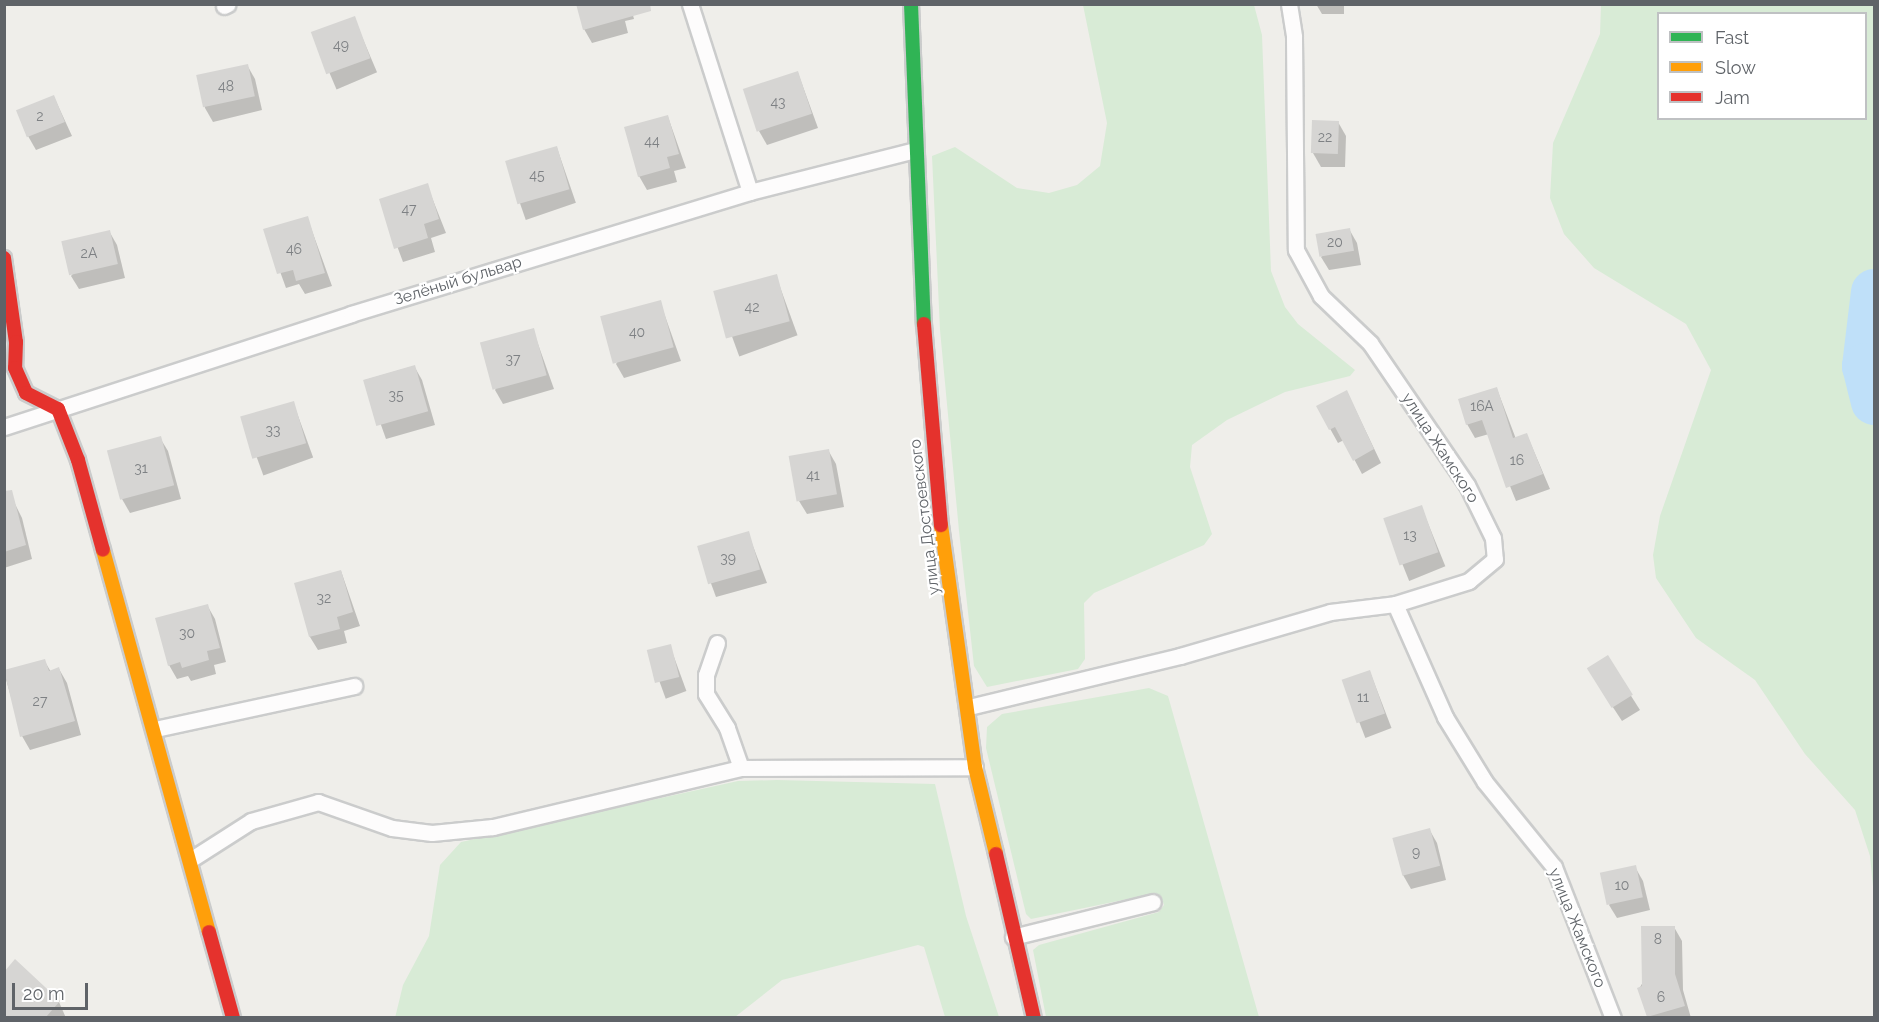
<!DOCTYPE html>
<html>
<head>
<meta charset="utf-8">
<style>
	body { margin:0 }
	#map { position:relative; width:1879px; height:1022px; overflow:hidden; background:#efeeea; font-family:Raleway,sans-serif }
	div>[style] { position:absolute }
	[style*='--x'] { left:calc(var(--x)*1px); top:calc(var(--y)*1px); width:calc(var(--w)*1px); rotate:calc(var(--a)*1deg) }
	.green>* { inset:0; background:#d8ebd6 }
	.shadow>* { inset:0; background:#0003; transform-origin:0 0 }
	.river>* { height:46px; margin:-23px; padding:0 23px; transform-origin:23px; border-radius:23px; background:#bfe0f9 }
	.building>* { inset:0; background:#d6d5d3; transform-origin:0 0 }
	.roads { filter:drop-shadow(2px 0 #cbcccc) drop-shadow(-2px 0 #cbcccc) drop-shadow(0 2px #cbcccc) drop-shadow(0 -2px #cbcccc) }
	.lane>* { height:15px; margin:-7.5px; padding:0 7.5px; transform-origin:7.5px; border-radius:7.5px; background:#fdfcfc }
	.fast>* { height:14px; margin:-7px; padding:0 7px; transform-origin:7px; border-radius:7px; background:#30b455 }
	.slow>* { height:14px; margin:-7px; padding:0 7px; transform-origin:7px; border-radius:7px; background:#ff9f0a }
	.jam>* { height:14px; margin:-7px; padding:0 7px; transform-origin:7px; border-radius:7px; background:#e5322d }
	span { translate:-50% -50%; white-space:nowrap; text-align:center; line-height:1.15; -webkit-text-stroke:4.5px #fff; paint-order:stroke }
	.number-label { font-size:14px; color:#7e8184 }
	.number-label span { -webkit-text-stroke-width:0 }
	.street-label { font-size:16px; color:#5f6368 }
	.frame { position:absolute; inset:0; border:6px solid #5f6368; pointer-events:none }
	.legend { position:absolute; left:1657px; top:12px; width:210px; height:108px; box-sizing:border-box; background:#fff; border:2px solid #bfc1c3; margin:0; padding:8px 10px; list-style:none; font-size:18px; color:#5f6368 }
	.legend li { display:flex; align-items:center; gap:12px; height:30px }
	.legend b { width:30px; border:2px solid #bfc1c3 }
	.scale { position:absolute; left:12px; top:983px; width:76px; height:27px; box-sizing:border-box; border:3px solid #5f6368; border-top:0; padding-left:8px; font-size:18px; line-height:21px; white-space:nowrap; color:#5f6368; -webkit-text-stroke:4px #fff; paint-order:stroke }
</style>
</head>
<body>
<div id="map">
	<div class="green">
		<div style="clip-path:polygon(1083px 5px,1254px 5px,1262px 35px,1271px 271px,1285px 307px,1298px 324px,1355px 370px,1350px 376px,1285px 392px,1227px 420px,1192px 445px,1190px 467px,1212px 534px,1204px 545px,1094px 593px,1084px 603px,1085px 659px,1078px 669px,987px 687px,974px 666px,959px 531px,940px 330px,932px 156px,955px 147px,1017px 188px,1049px 193px,1077px 185px,1100px 166px,1107px 123px)"></div>
		<div style="clip-path:polygon(evenodd,1601px 5px,1874px 5px,1874px 897px,1870px 856px,1855px 810px,1805px 754px,1755px 680px,1696px 638px,1656px 578px,1653px 555px,1660px 516px,1711px 370px,1686px 324px,1594px 268px,1564px 234px,1550px 198px,1553px 143px,1600px 34px,1601px 5px,1658px 14px,1866px 14px,1866px 118px,1658px 118px,1658px 14px)"></div>
		<div style="clip-path:polygon(1149px 688px,1168px 696px,1259px 1017px,1046px 1017px,1033px 950px,1039px 945px,1159px 912px,1164px 905px,1161px 896px,1152px 894px,1031px 919px,1026px 914px,986px 748px,987px 727px,1002px 714px)"></div>
		<div style="clip-path:polygon(777px 780px,935px 784px,966px 916px,999px 1017px,945px 1017px,924px 947px,918px 945px,782px 980px,735px 1017px,395px 1018px,403px 985px,429px 936px,440px 865px,461px 842px,738px 781px)"></div>
	</div>
	<div class="shadow">
		<div style="clip-path:polygon(630px 4px,634px 19px,625px 21px,628px 33px,592px 43px,584px 29px)"></div>
		<div style="clip-path:polygon(1316px 4px,1344px 4px,1344px 14px,1322px 14px)"></div>
		<div style="left:354px;top:18px;width:59px;height:44px;rotate:67deg"></div>
		<div style="clip-path:polygon(247px 65px,255px 79px,262px 110px,213px 122px,205px 108px,198px 77px)"></div>
		<div style="clip-path:polygon(798px 73px,818px 128px,767px 145px,759px 131px)"></div>
		<div style="clip-path:polygon(54px 97px,72px 136px,36px 150px,28px 136px)"></div>
		<div style="clip-path:polygon(668px 117px,686px 168px,674px 171px,677px 182px,647px 190px,639px 176px)"></div>
		<div style="clip-path:polygon(1338px 122px,1346px 136px,1345px 167px,1321px 167px,1313px 153px)"></div>
		<div style="left:557px;top:148px;width:58px;height:53px;rotate:71deg"></div>
		<div style="clip-path:polygon(427px 185px,446px 233px,431px 238px,435px 252px,403px 262px,380px 200px)"></div>
		<div style="clip-path:polygon(307px 217px,332px 286px,305px 294px,299px 284px,286px 288px,265px 230px)"></div>
		<div style="clip-path:polygon(1349px 229px,1357px 243px,1361px 265px,1329px 270px,1321px 257px)"></div>
		<div style="clip-path:polygon(109px 231px,117px 245px,125px 278px,79px 289px,71px 276px)"></div>
		<div style="left:776px;top:276px;width:63px;height:62px;rotate:70deg"></div>
		<div style="clip-path:polygon(660px 302px,681px 361px,624px 378px,616px 364px)"></div>
		<div style="clip-path:polygon(533px 330px,554px 389px,503px 404px,495px 390px)"></div>
		<div style="clip-path:polygon(414px 366px,422px 380px,435px 425px,386px 439px,365px 380px)"></div>
		<div style="clip-path:polygon(1497px 389px,1516px 439px,1527px 435px,1550px 489px,1516px 501px,1489px 434px,1475px 438px,1467px 424px)"></div>
		<div style="clip-path:polygon(1347px 392px,1381px 463px,1362px 474px,1344px 440px,1338px 443px,1318px 407px)"></div>
		<div style="left:293px;top:402px;width:59px;height:53px;rotate:70deg"></div>
		<div style="clip-path:polygon(160px 438px,168px 451px,181px 499px,130px 513px,122px 499px)"></div>
		<div style="clip-path:polygon(828px 450px,836px 464px,844px 507px,807px 514px,799px 501px)"></div>
		<div style="clip-path:polygon(15px 504px,22px 518px,32px 559px,4px 568px,4px 507px)"></div>
		<div style="left:1421px;top:506px;width:65px;height:39px;rotate:68deg"></div>
		<div style="clip-path:polygon(748px 533px,767px 583px,716px 597px,698px 548px)"></div>
		<div style="clip-path:polygon(341px 571px,360px 626px,344px 631px,347px 643px,318px 650px,310px 637px,296px 584px)"></div>
		<div style="clip-path:polygon(207px 605px,215px 619px,226px 662px,214px 665px,216px 674px,191px 681px,188px 676px,177px 679px,169px 665px)"></div>
		<div style="left:670px;top:646px;width:48px;height:22px;rotate:70deg"></div>
		<div style="clip-path:polygon(1607px 658px,1640px 710px,1622px 721px,1597px 683px)"></div>
		<div style="clip-path:polygon(44px 660px,51px 672px,59px 669px,67px 683px,81px 735px,30px 750px,22px 736px,4px 672px)"></div>
		<div style="left:1370px;top:672px;width:60px;height:28px;rotate:69deg"></div>
		<div style="clip-path:polygon(1429px 829px,1437px 843px,1446px 880px,1411px 889px,1403px 875px)"></div>
		<div style="clip-path:polygon(1635px 867px,1643px 881px,1650px 910px,1617px 918px,1609px 905px)"></div>
		<div style="clip-path:polygon(1674px 927px,1682px 941px,1683px 990px,1691px 1018px,1648px 1018px,1639px 989px)"></div>
		<div style="clip-path:polygon(16px 961px,59px 1002px,66px 1018px,4px 1018px,4px 974px)"></div>
	</div>
	<div class="river">
		<div style="--x:1874;--y:292;--w:75;--a:96.9"></div>
		<div style="--x:1865;--y:366;--w:37;--a:76"></div>
	</div>
	<div class="building">
		<div style="clip-path:polygon(576px 4px,650px 4px,651px 11px,583px 30px)"></div>
		<div style="left:355px;top:16px;width:45px;height:47px;rotate:70deg"></div>
		<div style="left:248px;top:64px;width:33px;height:53px;rotate:78deg"></div>
		<div style="left:798px;top:71px;width:45px;height:58px;rotate:72deg"></div>
		<div style="left:54px;top:95px;width:29px;height:41px;rotate:68deg"></div>
		<div style="clip-path:polygon(668px 115px,679px 154px,667px 157px,670px 168px,638px 177px,624px 127px)"></div>
		<div style="left:1312px;top:120px;width:27px;height:33px;rotate:2deg"></div>
		<div style="left:557px;top:146px;width:45px;height:54px;rotate:74deg"></div>
		<div style="clip-path:polygon(428px 183px,439px 219px,424px 224px,428px 238px,394px 249px,379px 199px)"></div>
		<div style="clip-path:polygon(308px 216px,325px 273px,296px 281px,293px 270px,277px 274px,263px 229px)"></div>
		<div style="left:1350px;top:228px;width:23px;height:35px;rotate:80deg"></div>
		<div style="left:110px;top:230px;width:35px;height:50px;rotate:77deg"></div>
		<div style="left:777px;top:274px;width:49px;height:66px;rotate:75deg"></div>
		<div style="left:661px;top:300px;width:49px;height:63px;rotate:75deg"></div>
		<div style="left:534px;top:328px;width:49px;height:56px;rotate:75deg"></div>
		<div style="left:415px;top:365px;width:48px;height:54px;rotate:74deg"></div>
		<div style="clip-path:polygon(1497px 387px,1513px 438px,1527px 433px,1543px 474px,1506px 488px,1482px 420px,1466px 425px,1458px 399px)"></div>
		<div style="clip-path:polygon(1347px 390px,1374px 449px,1353px 461px,1335px 427px,1329px 430px,1316px 406px)"></div>
		<div style="left:294px;top:401px;width:44px;height:56px;rotate:74deg"></div>
		<div style="left:161px;top:436px;width:51px;height:56px;rotate:75deg"></div>
		<div style="left:829px;top:449px;width:46px;height:41px;rotate:80deg"></div>
		<div style="clip-path:polygon(12px 490px,26px 545px,4px 552px,4px 491px)"></div>
		<div style="left:1422px;top:505px;width:50px;height:41px;rotate:71deg"></div>
		<div style="left:749px;top:531px;width:40px;height:54px;rotate:74deg"></div>
		<div style="clip-path:polygon(341px 570px,353px 612px,337px 617px,340px 629px,309px 637px,294px 583px)"></div>
		<div style="clip-path:polygon(208px 604px,220px 648px,207px 651px,209px 660px,182px 668px,180px 662px,168px 666px,155px 618px)"></div>
		<div style="left:671px;top:644px;width:34px;height:25px;rotate:76deg"></div>
		<div style="left:1608px;top:655px;width:47px;height:25px;rotate:58deg"></div>
		<div style="clip-path:polygon(45px 659px,49px 671px,59px 667px,75px 721px,20px 737px,4px 670px)"></div>
		<div style="left:1370px;top:670px;width:46px;height:30px;rotate:71deg"></div>
		<div style="left:1430px;top:828px;width:39px;height:39px;rotate:75deg"></div>
		<div style="left:1636px;top:865px;width:33px;height:37px;rotate:78deg"></div>
		<div style="clip-path:polygon(1641px 926px,1675px 926px,1675px 974px,1685px 1006px,1647px 1017px,1637px 988px,1642px 986px)"></div>
		<div style="clip-path:polygon(15px 959px,60px 1001px,46px 1017px,4px 1017px,4px 972px)"></div>
	</div>
	<div class="roads">
		<div class="lane">
			<div style="--x:690;--y:4;--w:197;--a:72.3"></div>
			<div style="--x:1289;--y:4;--w:33;--a:81"></div>
			<div style="--x:1294;--y:37;--w:213;--a:89.5"></div>
			<div style="--x:1296;--y:250;--w:52;--a:61.5"></div>
			<div style="--x:1321;--y:296;--w:68;--a:43.8"></div>
			<div style="--x:1370;--y:343;--w:172;--a:55.7"></div>
			<div style="--x:1467;--y:485;--w:59;--a:63.9"></div>
			<div style="--x:1493;--y:538;--w:21;--a:85"></div>
			<div style="--x:1495;--y:559;--w:34;--a:140"></div>
			<div style="--x:1469;--y:581;--w:77;--a:162.7"></div>
			<div style="--x:1395;--y:604;--w:124;--a:66.1"></div>
			<div style="--x:1445;--y:717;--w:76;--a:58.4"></div>
			<div style="--x:1485;--y:782;--w:109;--a:50.9"></div>
			<div style="--x:1554;--y:867;--w:162;--a:68.7"></div>
			<div style="--x:224;--y:6;--w:4;--a:-27"></div>
			<div style="--x:4;--y:427;--w:365;--a:-18"></div>
			<div style="--x:351;--y:314;--w:417;--a:-17"></div>
			<div style="--x:750;--y:192;--w:170;--a:-14.3"></div>
			<div style="--x:717;--y:643;--w:34;--a:109"></div>
			<div style="--x:706;--y:675;--w:19;--a:90"></div>
			<div style="--x:706;--y:694;--w:40;--a:58"></div>
			<div style="--x:727;--y:728;--w:42;--a:70.7"></div>
			<div style="--x:969;--y:707;--w:217;--a:-13.6"></div>
			<div style="--x:1180;--y:656;--w:156;--a:-16.3"></div>
			<div style="--x:1330;--y:612;--w:65;--a:-7"></div>
			<div style="--x:155;--y:729;--w:204;--a:-12.2"></div>
			<div style="--x:190;--y:860;--w:72;--a:-32.6"></div>
			<div style="--x:251;--y:821;--w:70;--a:-15.8"></div>
			<div style="--x:318;--y:802;--w:78;--a:19.4"></div>
			<div style="--x:392;--y:828;--w:40;--a:7.1"></div>
			<div style="--x:432;--y:833;--w:61;--a:-5.6"></div>
			<div style="--x:493;--y:827;--w:255;--a:-13.4"></div>
			<div style="--x:741;--y:768;--w:234;--a:-0.2"></div>
			<div style="--x:1013;--y:937;--w:144;--a:-14"></div>
		</div>
		<div class="fast">
			<div style="--x:911;--y:4;--w:320;--a:87.7"></div>
		</div>
		<div class="slow">
			<div style="--x:941;--y:525;--w:244;--a:82"></div>
			<div style="--x:975;--y:767;--w:89;--a:76.4"></div>
			<div style="--x:103;--y:550;--w:396;--a:74.5"></div>
		</div>
		<div class="jam">
			<div style="--x:4;--y:258;--w:85;--a:81.9"></div>
			<div style="--x:16;--y:342;--w:26;--a:92"></div>
			<div style="--x:15;--y:368;--w:27;--a:66"></div>
			<div style="--x:26;--y:393;--w:36;--a:27"></div>
			<div style="--x:58;--y:409;--w:55;--a:68.6"></div>
			<div style="--x:78;--y:460;--w:93;--a:74.5"></div>
			<div style="--x:924;--y:324;--w:202;--a:85.2"></div>
			<div style="--x:996;--y:854;--w:168;--a:77"></div>
			<div style="--x:209;--y:932;--w:89;--a:74.4"></div>
		</div>
	</div>
	<div class="number-label">
		<span style="left:341px;top:45px">49</span>
		<span style="left:226px;top:86px">48</span>
		<span style="left:778px;top:102px">43</span>
		<span style="left:40px;top:116px">2</span>
		<span style="left:1325px;top:137px">22</span>
		<span style="left:652px;top:141px">44</span>
		<span style="left:537px;top:175px">45</span>
		<span style="left:409px;top:209px">47</span>
		<span style="left:1335px;top:242px">20</span>
		<span style="left:294px;top:249px">46</span>
		<span style="left:89px;top:253px">2А</span>
		<span style="left:752px;top:307px">42</span>
		<span style="left:637px;top:332px">40</span>
		<span style="left:513px;top:359px">37</span>
		<span style="left:396px;top:395px">35</span>
		<span style="left:1482px;top:406px">16А</span>
		<span style="left:273px;top:430px">33</span>
		<span style="left:1517px;top:460px">16</span>
		<span style="left:141px;top:468px">31</span>
		<span style="left:813px;top:475px">41</span>
		<span style="left:1410px;top:535px">13</span>
		<span style="left:728px;top:558px">39</span>
		<span style="left:324px;top:598px">32</span>
		<span style="left:187px;top:633px">30</span>
		<span style="left:1363px;top:697px">11</span>
		<span style="left:40px;top:701px">27</span>
		<span style="left:1416px;top:852px">9</span>
		<span style="left:1622px;top:885px">10</span>
		<span style="left:1658px;top:939px">8</span>
		<span style="left:1661px;top:997px">6</span>
	</div>
	<div class="street-label">
		<span style="left:458px;top:281px;rotate:-17deg">Зелёный бульвар</span>
		<span style="left:1440px;top:448px;rotate:57deg">улица Жамского</span>
		<span style="left:925px;top:517px;rotate:-97deg">улица Достоевского</span>
		<span style="left:1577px;top:928px;rotate:68deg">улица Жамского</span>
	</div>
	<div class="frame"></div>
	<ul class="legend">
	<li><b style="height:8px;background:#30b455"></b>Fast</li>
	<li><b style="height:8px;background:#ff9f0a"></b>Slow</li>
	<li><b style="height:8px;background:#e5322d"></b>Jam</li>
	</ul>
	<div class="scale">20 m</div>
</div>
</body>
</html>
